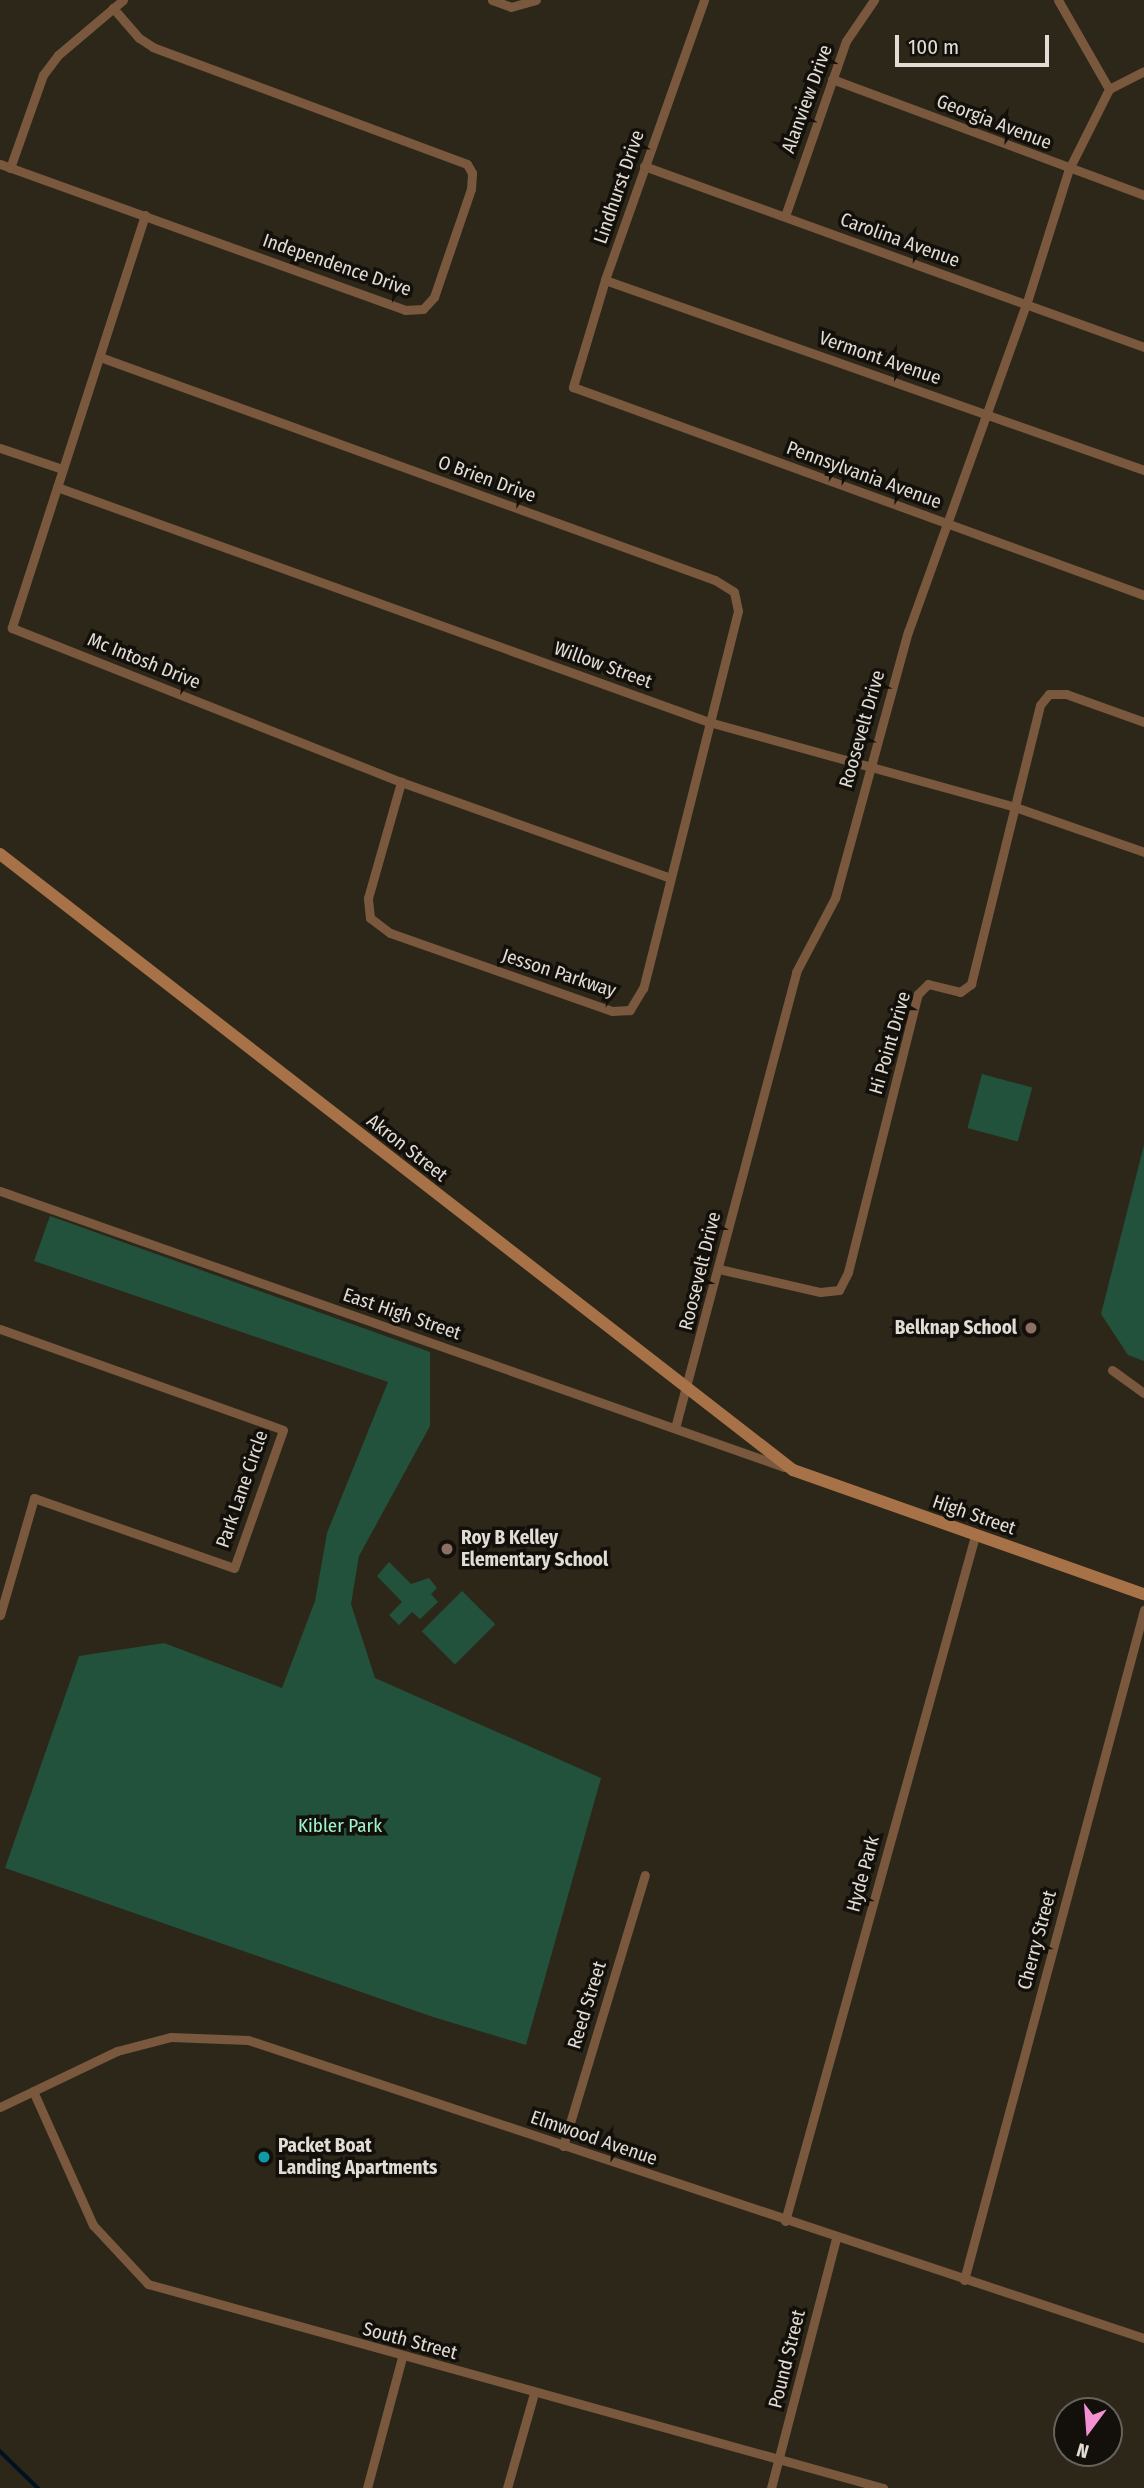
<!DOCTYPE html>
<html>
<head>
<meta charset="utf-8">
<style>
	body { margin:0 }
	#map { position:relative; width:1144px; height:2488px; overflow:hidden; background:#2d271a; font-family:"Fira Sans Condensed",sans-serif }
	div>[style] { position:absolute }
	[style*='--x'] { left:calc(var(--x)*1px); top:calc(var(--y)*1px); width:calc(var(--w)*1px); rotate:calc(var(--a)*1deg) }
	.green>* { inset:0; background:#22513c; transform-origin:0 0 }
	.stream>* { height:3.5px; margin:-1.75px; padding:0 1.75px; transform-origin:1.75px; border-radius:1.75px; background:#001120 }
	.minor>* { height:9px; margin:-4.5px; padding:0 4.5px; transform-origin:4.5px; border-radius:4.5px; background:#79583e }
	.secondary>* { height:12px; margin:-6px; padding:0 6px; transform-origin:6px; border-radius:6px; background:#a77247 }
	.dots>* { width:19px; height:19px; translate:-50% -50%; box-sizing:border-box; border:4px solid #13100b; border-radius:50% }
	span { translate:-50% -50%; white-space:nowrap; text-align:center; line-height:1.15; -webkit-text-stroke:7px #13100b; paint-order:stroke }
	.street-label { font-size:19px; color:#e1ddd5 }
	.poi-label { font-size:19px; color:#e1ddd5; font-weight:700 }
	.right { translate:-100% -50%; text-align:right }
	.left { translate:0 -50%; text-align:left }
	.park-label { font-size:19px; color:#9ef4ca }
	.north { position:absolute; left:1053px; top:2397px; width:70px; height:70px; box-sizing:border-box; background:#13100b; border:2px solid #65625c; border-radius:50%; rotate:196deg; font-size:19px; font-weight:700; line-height:28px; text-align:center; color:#e1ddd5 }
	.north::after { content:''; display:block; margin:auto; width:24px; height:32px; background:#f491d4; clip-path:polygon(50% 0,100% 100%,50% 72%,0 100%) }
	.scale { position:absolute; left:895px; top:35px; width:154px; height:32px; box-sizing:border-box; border:4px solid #e1ddd5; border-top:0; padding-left:9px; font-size:21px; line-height:24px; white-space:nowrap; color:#e1ddd5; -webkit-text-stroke:5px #13100b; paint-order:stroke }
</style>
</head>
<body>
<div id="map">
	<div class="green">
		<div style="left:982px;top:1074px;width:52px;height:56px;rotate:15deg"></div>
		<div style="clip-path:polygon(1144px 1145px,1144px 1361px,1128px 1355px,1101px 1314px)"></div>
		<div style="clip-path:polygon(50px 1216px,430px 1352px,430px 1426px,359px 1556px,351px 1604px,375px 1678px,601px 1778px,526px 2045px,433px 2017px,5px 1868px,79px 1656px,164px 1643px,282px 1688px,315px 1601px,327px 1533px,388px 1382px,34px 1261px)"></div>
		<div style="clip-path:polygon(389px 1562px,411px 1584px,429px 1578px,437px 1588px,431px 1594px,438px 1602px,420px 1619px,412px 1612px,399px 1625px,389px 1615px,402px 1602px,377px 1576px)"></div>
		<div style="left:462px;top:1591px;width:47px;height:57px;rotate:45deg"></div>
	</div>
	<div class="stream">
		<div style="--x:0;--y:2451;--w:53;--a:44.2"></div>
	</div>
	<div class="minor">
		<div style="--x:492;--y:0;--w:20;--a:20"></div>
		<div style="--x:511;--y:7;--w:26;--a:-16"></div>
		<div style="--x:704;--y:0;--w:297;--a:109.5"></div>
		<div style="--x:605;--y:280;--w:112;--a:106.7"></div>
		<div style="--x:573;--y:387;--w:608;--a:20.02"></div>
		<div style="--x:1058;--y:0;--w:103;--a:60.2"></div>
		<div style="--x:832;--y:79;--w:333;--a:20.4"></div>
		<div style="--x:0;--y:164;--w:431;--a:19.8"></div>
		<div style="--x:405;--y:310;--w:18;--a:-3"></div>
		<div style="--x:423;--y:309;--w:16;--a:-47"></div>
		<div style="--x:434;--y:297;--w:114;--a:-71.1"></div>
		<div style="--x:471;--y:189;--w:16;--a:-86"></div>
		<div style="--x:472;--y:173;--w:10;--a:-119"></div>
		<div style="--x:467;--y:164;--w:335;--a:-159.6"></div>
		<div style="--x:153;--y:47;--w:17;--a:-147"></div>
		<div style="--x:139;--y:38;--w:40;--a:-131"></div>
		<div style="--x:644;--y:166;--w:532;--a:19.9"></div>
		<div style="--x:10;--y:168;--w:99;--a:-70.5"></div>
		<div style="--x:43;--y:75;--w:25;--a:-53"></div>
		<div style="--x:58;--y:55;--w:85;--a:-40.2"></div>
		<div style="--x:145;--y:215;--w:434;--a:107.9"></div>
		<div style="--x:12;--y:628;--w:418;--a:21.6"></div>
		<div style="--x:401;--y:782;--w:286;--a:19.6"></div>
		<div style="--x:785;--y:216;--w:185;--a:-70.8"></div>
		<div style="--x:846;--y:41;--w:50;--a:-55.7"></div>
		<div style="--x:605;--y:280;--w:572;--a:19.42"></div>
		<div style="--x:100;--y:357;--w:654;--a:19.93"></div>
		<div style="--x:715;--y:580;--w:22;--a:32"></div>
		<div style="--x:734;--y:592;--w:19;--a:78"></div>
		<div style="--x:738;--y:611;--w:389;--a:104.1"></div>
		<div style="--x:643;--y:988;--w:26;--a:121"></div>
		<div style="--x:630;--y:1010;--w:18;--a:177"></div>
		<div style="--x:612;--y:1011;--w:235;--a:-160.6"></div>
		<div style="--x:390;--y:933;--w:25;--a:-143"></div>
		<div style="--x:370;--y:918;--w:20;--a:-96"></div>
		<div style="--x:368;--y:898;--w:121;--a:-74.1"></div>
		<div style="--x:0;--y:448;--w:65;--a:18.7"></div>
		<div style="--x:57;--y:487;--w:693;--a:19.82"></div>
		<div style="--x:709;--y:722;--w:318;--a:15.5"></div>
		<div style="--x:1015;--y:807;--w:137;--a:19.2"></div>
		<div style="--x:0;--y:1191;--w:831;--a:19.39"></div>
		<div style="--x:719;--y:1269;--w:104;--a:12.8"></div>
		<div style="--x:820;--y:1292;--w:19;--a:-6"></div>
		<div style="--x:839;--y:1290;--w:20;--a:-63"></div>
		<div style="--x:848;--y:1272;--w:287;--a:-75.9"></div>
		<div style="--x:918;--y:994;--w:14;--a:-45"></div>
		<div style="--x:928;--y:984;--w:33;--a:14"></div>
		<div style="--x:960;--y:992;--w:14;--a:-36"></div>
		<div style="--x:971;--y:984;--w:287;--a:-76.1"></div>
		<div style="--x:1040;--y:705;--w:14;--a:-51"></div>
		<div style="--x:1049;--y:694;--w:17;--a:0"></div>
		<div style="--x:1066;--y:694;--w:83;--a:19.7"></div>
		<div style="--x:0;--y:1329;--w:300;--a:19.6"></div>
		<div style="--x:283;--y:1430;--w:146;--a:109.5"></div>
		<div style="--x:234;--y:1568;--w:212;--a:-160.7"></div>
		<div style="--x:34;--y:1498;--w:122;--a:106.2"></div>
		<div style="--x:1112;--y:1370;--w:39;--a:36"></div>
		<div style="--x:675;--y:1428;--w:472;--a:-75.1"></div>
		<div style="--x:796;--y:972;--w:84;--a:-62.2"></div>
		<div style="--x:835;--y:898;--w:276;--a:-74.7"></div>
		<div style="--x:908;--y:632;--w:348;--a:-70.2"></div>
		<div style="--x:1026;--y:305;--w:143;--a:-72.5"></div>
		<div style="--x:1069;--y:169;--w:89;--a:-63.4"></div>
		<div style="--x:1109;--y:89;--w:39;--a:-27"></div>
		<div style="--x:33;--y:2091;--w:147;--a:65.9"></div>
		<div style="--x:93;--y:2225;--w:81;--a:47"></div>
		<div style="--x:148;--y:2284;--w:763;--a:15.51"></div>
		<div style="--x:0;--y:2107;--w:130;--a:-25.6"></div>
		<div style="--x:117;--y:2051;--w:56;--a:-14.5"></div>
		<div style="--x:171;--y:2037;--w:77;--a:2.2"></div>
		<div style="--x:248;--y:2040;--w:944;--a:18.4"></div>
		<div style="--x:563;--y:2146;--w:283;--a:-73.2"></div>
		<div style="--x:785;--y:2221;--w:711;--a:-74.5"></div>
		<div style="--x:964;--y:2280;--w:694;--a:-74.96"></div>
		<div style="--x:367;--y:2488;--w:136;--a:-75"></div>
		<div style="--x:507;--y:2488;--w:99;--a:-74.1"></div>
		<div style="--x:771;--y:2488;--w:258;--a:-75.4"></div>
	</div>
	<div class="secondary">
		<div style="--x:0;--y:854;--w:1004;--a:37.84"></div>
		<div style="--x:793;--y:1470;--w:372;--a:19.5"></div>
	</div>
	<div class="dots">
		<div style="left:1031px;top:1328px;background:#8d6e63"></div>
		<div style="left:447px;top:1549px;background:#8d6e63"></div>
		<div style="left:264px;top:2157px;background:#0f9aa8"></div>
	</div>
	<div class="street-label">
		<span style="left:807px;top:99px;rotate:-70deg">Alanview Drive</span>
		<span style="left:994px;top:122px;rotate:21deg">Georgia Avenue</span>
		<span style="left:619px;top:187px;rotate:-71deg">Lindhurst Drive</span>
		<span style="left:900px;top:240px;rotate:20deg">Carolina Avenue</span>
		<span style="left:337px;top:265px;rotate:19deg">Independence Drive</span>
		<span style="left:880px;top:358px;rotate:19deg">Vermont Avenue</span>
		<span style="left:864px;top:475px;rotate:20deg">Pennsylvania Avenue</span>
		<span style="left:487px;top:479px;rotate:20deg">O Brien Drive</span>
		<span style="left:144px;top:661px;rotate:22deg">Mc Intosh Drive</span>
		<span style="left:603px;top:665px;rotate:20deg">Willow Street</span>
		<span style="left:862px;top:729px;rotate:-74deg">Roosevelt Drive</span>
		<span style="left:559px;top:973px;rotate:18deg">Jesson Parkway</span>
		<span style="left:890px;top:1043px;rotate:-74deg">Hi Point Drive</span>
		<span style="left:407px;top:1148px;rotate:38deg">Akron Street</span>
		<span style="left:700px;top:1271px;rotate:-76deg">Roosevelt Drive</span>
		<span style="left:402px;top:1314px;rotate:19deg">East High Street</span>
		<span style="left:242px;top:1489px;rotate:-71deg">Park Lane Circle</span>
		<span style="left:974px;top:1515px;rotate:19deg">High Street</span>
		<span style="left:863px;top:1874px;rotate:-75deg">Hyde Park</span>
		<span style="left:1037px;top:1940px;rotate:-75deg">Cherry Street</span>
		<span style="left:587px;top:2005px;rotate:-73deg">Reed Street</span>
		<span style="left:594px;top:2138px;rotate:19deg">Elmwood Avenue</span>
		<span style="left:410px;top:2341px;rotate:15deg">South Street</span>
		<span style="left:787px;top:2359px;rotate:-76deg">Pound Street</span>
	</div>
	<div class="poi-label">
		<span class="right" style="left:1017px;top:1328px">Belknap School</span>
		<span class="left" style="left:461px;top:1549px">Roy B Kelley<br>Elementary School</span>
		<span class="left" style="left:278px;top:2157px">Packet Boat<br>Landing Apartments</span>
	</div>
	<div class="park-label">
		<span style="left:340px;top:1826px">Kibler Park</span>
	</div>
	<div class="north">N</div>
	<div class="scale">100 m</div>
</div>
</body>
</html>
